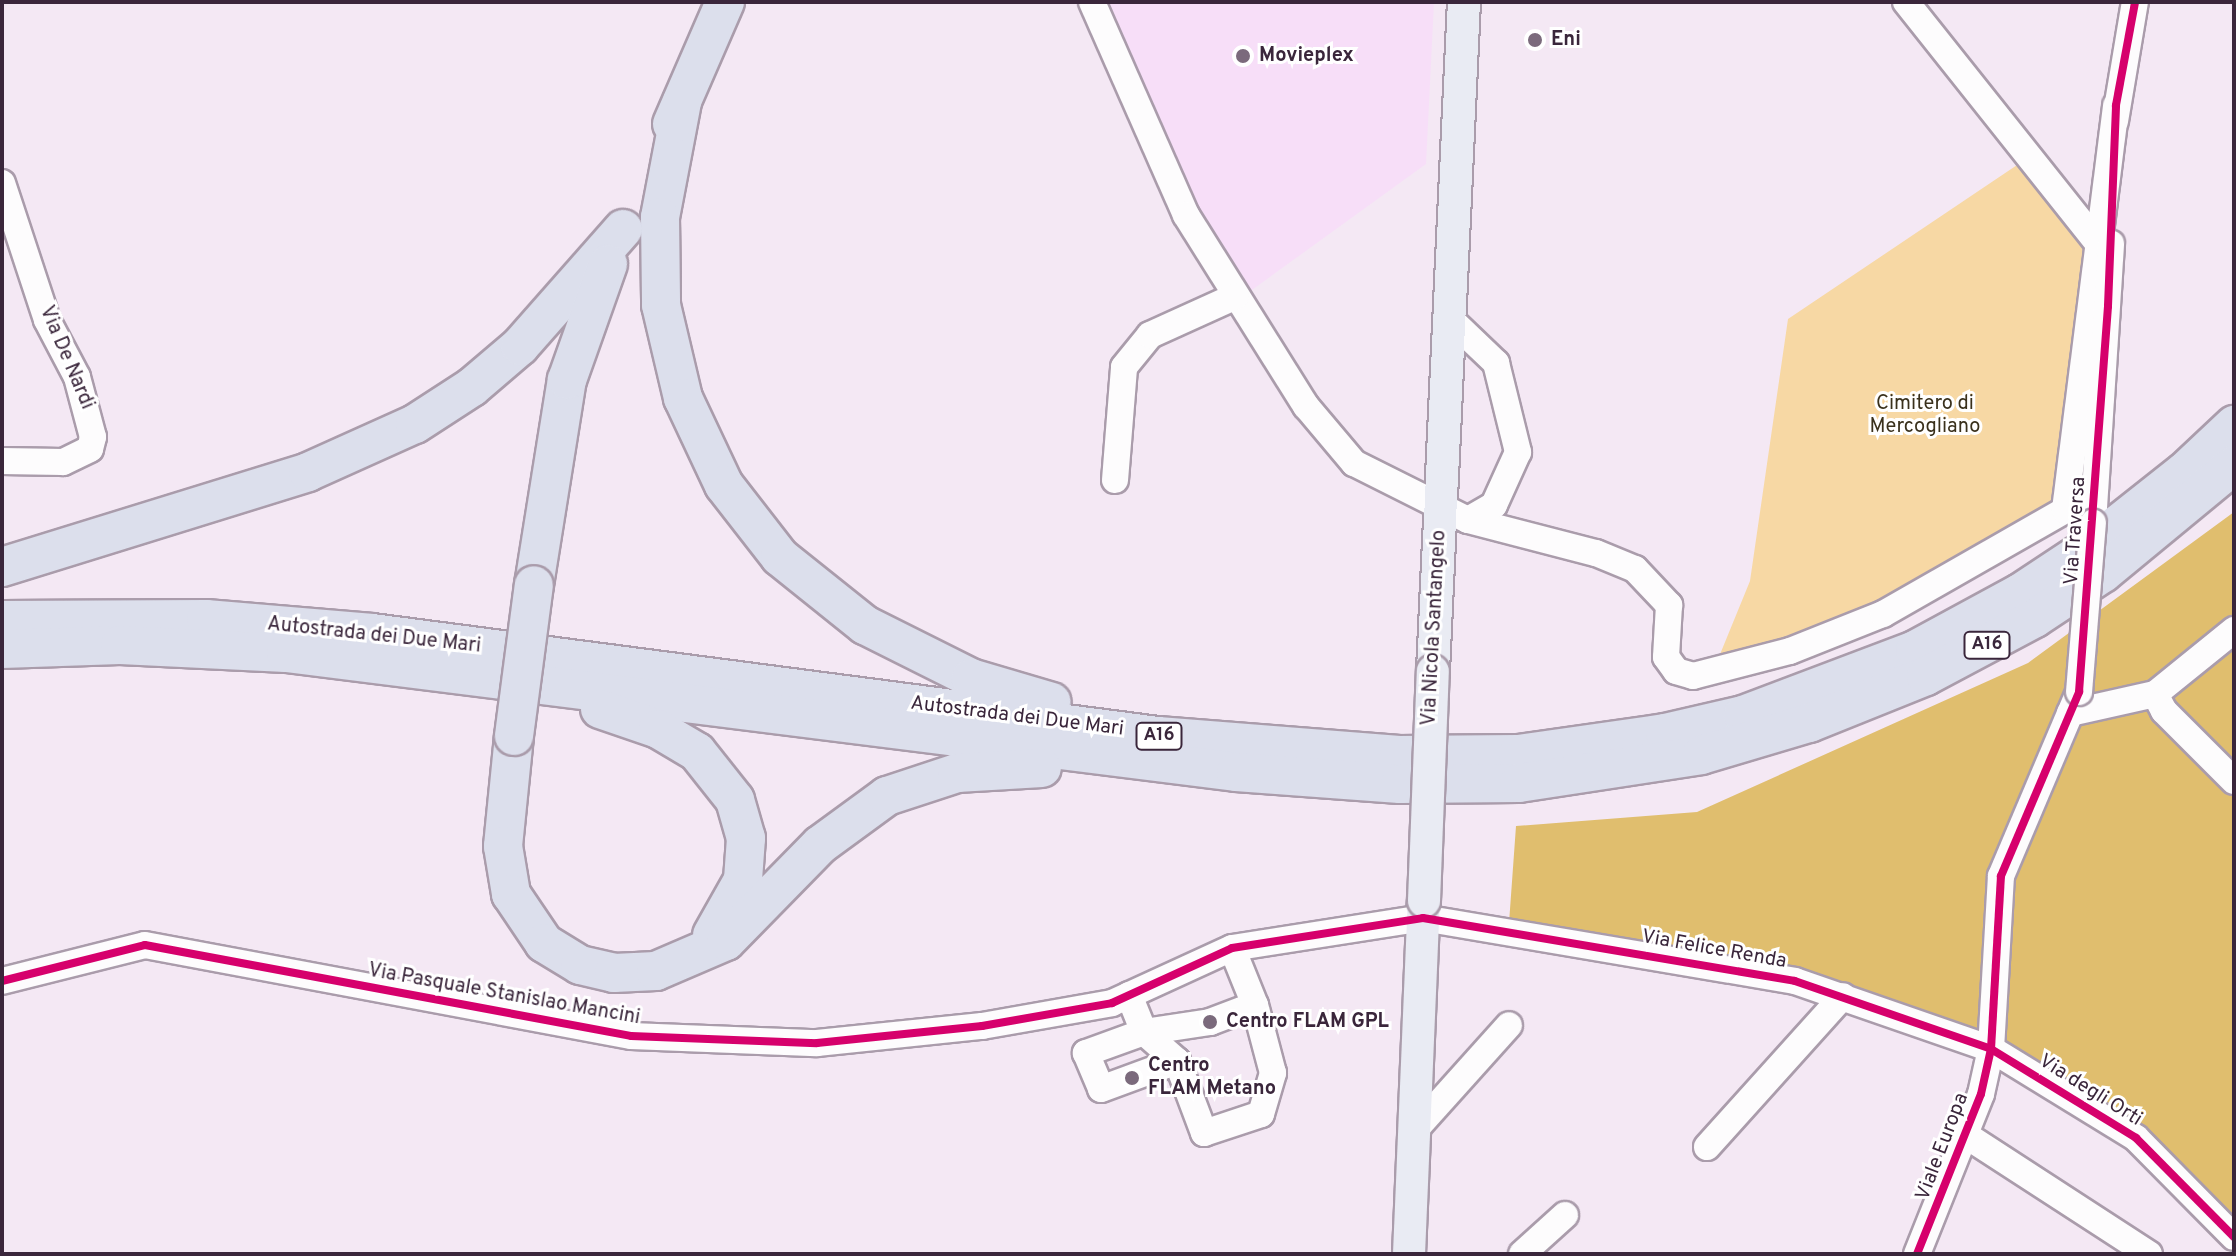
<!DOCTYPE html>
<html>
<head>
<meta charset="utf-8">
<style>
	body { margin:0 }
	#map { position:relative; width:2236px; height:1256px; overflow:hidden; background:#f4e8f4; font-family:Overpass,sans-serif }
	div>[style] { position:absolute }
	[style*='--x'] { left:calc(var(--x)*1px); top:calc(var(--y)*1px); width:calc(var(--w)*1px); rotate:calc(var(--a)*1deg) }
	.built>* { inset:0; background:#f7def8 }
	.green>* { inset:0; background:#f7d8a4 }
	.forest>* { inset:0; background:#e0be6e }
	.roads { filter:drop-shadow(2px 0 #aa9cab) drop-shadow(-2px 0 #aa9cab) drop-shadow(0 2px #aa9cab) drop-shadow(0 -2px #aa9cab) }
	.minor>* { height:26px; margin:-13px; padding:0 13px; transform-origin:13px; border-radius:13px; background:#fdfcfd }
	.major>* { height:32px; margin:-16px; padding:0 16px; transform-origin:16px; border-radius:16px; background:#e9ebf3 }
	.highway>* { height:38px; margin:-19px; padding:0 19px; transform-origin:19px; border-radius:19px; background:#dcdfec }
	.bridges { filter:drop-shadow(2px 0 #aa9cab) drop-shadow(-2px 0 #aa9cab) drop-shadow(0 2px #aa9cab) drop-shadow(0 -2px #aa9cab) }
	.minor-bridge>* { height:26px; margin:-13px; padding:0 13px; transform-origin:13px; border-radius:13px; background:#fdfcfd }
	.major-bridge>* { height:32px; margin:-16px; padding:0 16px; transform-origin:16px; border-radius:16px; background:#e9ebf3 }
	.highway-bridge>* { height:38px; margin:-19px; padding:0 19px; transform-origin:19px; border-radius:19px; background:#dcdfec }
	.cycleway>* { height:8px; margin:-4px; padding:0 4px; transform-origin:4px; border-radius:4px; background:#d6006c }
	.dots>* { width:22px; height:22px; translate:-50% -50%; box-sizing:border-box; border:4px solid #fff; border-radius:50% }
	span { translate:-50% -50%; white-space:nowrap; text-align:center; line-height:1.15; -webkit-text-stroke:6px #fff; paint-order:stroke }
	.shield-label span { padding:2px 6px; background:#fff; border:2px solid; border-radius:6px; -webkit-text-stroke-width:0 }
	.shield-label { font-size:18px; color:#3a263b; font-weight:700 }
	.poi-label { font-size:20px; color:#3a263b; font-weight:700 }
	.left { translate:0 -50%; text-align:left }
	.street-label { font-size:20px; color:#3a263b }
	.park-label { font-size:20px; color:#3a311c }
	.frame { position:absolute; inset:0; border:4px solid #3a263b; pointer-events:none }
</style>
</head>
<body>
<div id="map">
	<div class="built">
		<div style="clip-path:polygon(1092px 2px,1434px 2px,1426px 164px,1238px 300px)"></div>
	</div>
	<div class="green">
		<div style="clip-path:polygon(2029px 157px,2096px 241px,2065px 510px,1883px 614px,1714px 669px,1750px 581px,1788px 319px)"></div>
	</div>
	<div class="forest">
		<div style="clip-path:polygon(2234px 512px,2234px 1227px,2145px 1134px,1814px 978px,1509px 923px,1516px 826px,1697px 812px,2028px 663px)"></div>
	</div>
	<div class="roads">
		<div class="minor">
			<div style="--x:1092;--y:2;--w:233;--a:66.2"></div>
			<div style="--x:1186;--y:215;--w:226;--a:57.9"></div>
			<div style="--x:1306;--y:406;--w:75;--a:49.9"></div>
			<div style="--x:1354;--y:463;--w:127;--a:26.6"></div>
			<div style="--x:1468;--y:520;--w:132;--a:14.5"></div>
			<div style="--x:1596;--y:553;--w:42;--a:22.3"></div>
			<div style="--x:1635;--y:569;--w:50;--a:46.6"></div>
			<div style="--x:1669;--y:605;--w:52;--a:93.3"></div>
			<div style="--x:1666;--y:657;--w:17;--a:54"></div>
			<div style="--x:1676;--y:671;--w:18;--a:16"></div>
			<div style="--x:1693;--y:676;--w:100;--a:-14.5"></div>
			<div style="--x:1790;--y:651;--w:100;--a:-21.7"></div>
			<div style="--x:1883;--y:614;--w:210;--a:-29.7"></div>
			<div style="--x:2065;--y:510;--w:408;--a:-82.8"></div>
			<div style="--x:1906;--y:2;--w:305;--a:51.5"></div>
			<div style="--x:2115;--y:121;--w:121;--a:-80.5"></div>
			<div style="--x:2;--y:183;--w:144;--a:71.8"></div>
			<div style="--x:47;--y:320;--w:64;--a:62.2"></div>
			<div style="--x:77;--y:377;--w:62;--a:75.1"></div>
			<div style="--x:93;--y:437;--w:12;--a:104"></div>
			<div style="--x:90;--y:449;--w:30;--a:154"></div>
			<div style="--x:63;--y:462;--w:61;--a:-179.1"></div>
			<div style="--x:1450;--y:319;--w:64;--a:43.7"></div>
			<div style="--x:1496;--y:363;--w:92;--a:76.1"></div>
			<div style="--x:1518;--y:452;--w:58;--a:114.4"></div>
			<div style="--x:1494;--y:505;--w:30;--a:150"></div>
			<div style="--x:1115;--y:480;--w:113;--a:-85.4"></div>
			<div style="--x:1124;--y:367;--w:41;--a:-50.9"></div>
			<div style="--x:1150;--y:335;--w:94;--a:-24.4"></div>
			<div style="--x:2093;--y:523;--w:280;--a:-86.3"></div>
			<div style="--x:2155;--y:694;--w:19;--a:62"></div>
			<div style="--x:2164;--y:711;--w:99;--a:45"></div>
			<div style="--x:2070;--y:713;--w:87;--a:-12.6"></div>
			<div style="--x:2155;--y:694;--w:102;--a:-39"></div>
			<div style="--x:2;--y:981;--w:147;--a:-14.1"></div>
			<div style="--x:145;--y:945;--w:494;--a:10.6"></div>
			<div style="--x:631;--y:1036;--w:186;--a:2.2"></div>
			<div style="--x:817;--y:1043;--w:166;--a:-5.9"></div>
			<div style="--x:982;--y:1026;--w:132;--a:-10"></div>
			<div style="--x:1112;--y:1003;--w:132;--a:-24.6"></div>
			<div style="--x:1232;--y:948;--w:193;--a:-8.9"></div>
			<div style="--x:1423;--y:918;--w:377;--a:9.6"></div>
			<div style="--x:1795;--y:981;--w:207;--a:19.1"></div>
			<div style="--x:1991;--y:1049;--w:170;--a:31.5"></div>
			<div style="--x:2136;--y:1138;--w:139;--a:45.3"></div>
			<div style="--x:1129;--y:995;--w:40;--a:68"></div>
			<div style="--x:1144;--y:1032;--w:67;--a:-8.6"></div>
			<div style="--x:1210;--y:1022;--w:48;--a:-20.7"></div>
			<div style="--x:1255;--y:1005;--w:61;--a:-112"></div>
			<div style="--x:1177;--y:1061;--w:44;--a:-138.7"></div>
			<div style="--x:1144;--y:1032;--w:62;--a:160.1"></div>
			<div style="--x:1086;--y:1053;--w:39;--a:67"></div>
			<div style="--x:1101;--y:1089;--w:81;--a:-20.2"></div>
			<div style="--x:1177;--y:1061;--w:77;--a:69.4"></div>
			<div style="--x:1204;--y:1133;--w:60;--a:-18.4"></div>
			<div style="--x:1261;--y:1114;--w:43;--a:-73.7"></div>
			<div style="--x:1273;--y:1073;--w:70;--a:-104.8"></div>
			<div style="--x:1414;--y:1131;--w:142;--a:-48.1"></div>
			<div style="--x:1967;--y:1136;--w:217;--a:33"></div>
			<div style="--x:1707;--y:1147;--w:203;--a:-48"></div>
			<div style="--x:1522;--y:1254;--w:58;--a:-42.2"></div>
			<div style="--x:1917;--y:1254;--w:172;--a:-68.2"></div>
			<div style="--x:1981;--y:1094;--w:46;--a:-77.5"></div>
			<div style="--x:1991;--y:1049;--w:173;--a:-86.7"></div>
			<div style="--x:2001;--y:876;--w:200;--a:-67"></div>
		</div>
		<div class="major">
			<div style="--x:1433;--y:671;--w:670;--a:-87.35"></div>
			<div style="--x:1409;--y:1254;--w:353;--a:-87.6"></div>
		</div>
		<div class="highway">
			<div style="--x:682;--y:102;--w:117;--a:100.8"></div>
			<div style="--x:660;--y:217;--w:88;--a:89.3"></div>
			<div style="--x:661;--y:305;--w:96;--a:76.7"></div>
			<div style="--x:683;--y:398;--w:96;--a:64.8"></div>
			<div style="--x:724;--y:485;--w:91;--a:52.1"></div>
			<div style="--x:780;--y:557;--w:109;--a:38.7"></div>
			<div style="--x:865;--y:625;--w:119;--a:26.6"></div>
			<div style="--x:971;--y:678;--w:84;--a:16.5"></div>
			<div style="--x:672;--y:124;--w:133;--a:-66.5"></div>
			<div style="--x:2;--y:567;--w:320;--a:-17.2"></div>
			<div style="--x:308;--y:472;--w:117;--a:-24.2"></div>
			<div style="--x:415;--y:424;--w:68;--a:-33"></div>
			<div style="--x:472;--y:387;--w:63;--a:-40.5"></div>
			<div style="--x:520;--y:346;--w:156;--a:-48.6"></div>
			<div style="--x:534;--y:585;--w:208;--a:-80.9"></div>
			<div style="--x:567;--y:380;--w:123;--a:-70.5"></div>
			<div style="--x:2;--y:620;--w:204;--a:-0.3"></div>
			<div style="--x:206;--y:619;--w:167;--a:4.8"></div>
			<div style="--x:372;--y:633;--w:793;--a:7.47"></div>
			<div style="--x:1158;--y:736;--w:242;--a:4.5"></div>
			<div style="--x:1399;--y:755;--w:119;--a:-0.5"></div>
			<div style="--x:1518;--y:754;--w:148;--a:-8.1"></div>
			<div style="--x:1665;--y:733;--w:80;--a:-13"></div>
			<div style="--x:1743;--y:715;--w:184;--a:-20.7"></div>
			<div style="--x:1915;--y:650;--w:119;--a:-28.5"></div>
			<div style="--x:2020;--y:593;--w:82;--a:-33.5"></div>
			<div style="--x:2088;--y:548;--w:122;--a:-38.4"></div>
			<div style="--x:2184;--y:472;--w:69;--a:-43.2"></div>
			<div style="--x:2;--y:649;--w:118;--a:-1.9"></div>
			<div style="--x:120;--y:645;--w:166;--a:2.8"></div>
			<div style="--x:286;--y:653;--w:957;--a:7.14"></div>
			<div style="--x:1236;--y:772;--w:164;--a:4.2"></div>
			<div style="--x:1400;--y:784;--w:119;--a:-0.5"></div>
			<div style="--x:1519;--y:783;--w:184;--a:-8.7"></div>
			<div style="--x:1701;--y:755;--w:113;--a:-16.5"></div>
			<div style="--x:1809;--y:723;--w:126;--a:-21.9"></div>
			<div style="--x:1926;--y:676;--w:123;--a:-28"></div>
			<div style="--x:2035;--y:618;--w:82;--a:-33.5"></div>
			<div style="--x:2103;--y:573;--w:170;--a:-39.5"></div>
			<div style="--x:600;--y:709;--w:61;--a:19"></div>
			<div style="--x:658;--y:729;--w:45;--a:30.5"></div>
			<div style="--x:697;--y:752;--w:61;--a:51.6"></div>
			<div style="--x:735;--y:800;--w:40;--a:74"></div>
			<div style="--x:746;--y:838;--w:42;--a:94.1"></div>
			<div style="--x:743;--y:880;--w:63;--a:119.4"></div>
			<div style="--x:514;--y:736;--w:111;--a:95.7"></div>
			<div style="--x:503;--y:846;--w:49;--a:80.5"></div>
			<div style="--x:511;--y:894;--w:59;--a:56"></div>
			<div style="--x:544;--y:943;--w:42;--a:31.4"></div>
			<div style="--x:580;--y:965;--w:35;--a:13"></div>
			<div style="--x:614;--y:973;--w:42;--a:-2.7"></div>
			<div style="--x:656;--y:971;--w:76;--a:-23.2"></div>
			<div style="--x:726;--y:941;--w:134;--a:-45.6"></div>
			<div style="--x:820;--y:845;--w:83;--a:-36.2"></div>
			<div style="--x:887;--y:796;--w:74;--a:-18.2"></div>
			<div style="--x:957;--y:773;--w:85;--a:-3.4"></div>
		</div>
	</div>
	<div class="bridges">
		<div class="minor-bridge">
			<div style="--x:2079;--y:692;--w:170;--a:-85.3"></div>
		</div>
		<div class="major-bridge">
			<div style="--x:1424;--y:901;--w:230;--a:-87.8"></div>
		</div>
		<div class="highway-bridge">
			<div style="--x:514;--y:736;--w:152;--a:-82.5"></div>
		</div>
	</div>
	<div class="cycleway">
		<div style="--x:2;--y:981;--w:147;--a:-14.1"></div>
		<div style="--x:145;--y:945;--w:494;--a:10.6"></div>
		<div style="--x:631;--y:1036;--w:186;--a:2.2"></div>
		<div style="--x:817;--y:1043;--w:166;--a:-5.9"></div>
		<div style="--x:982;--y:1026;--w:132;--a:-10"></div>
		<div style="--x:1112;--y:1003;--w:132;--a:-24.6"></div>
		<div style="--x:1232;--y:948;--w:193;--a:-8.9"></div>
		<div style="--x:1423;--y:918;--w:377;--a:9.6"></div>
		<div style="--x:1795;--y:981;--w:207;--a:19.1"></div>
		<div style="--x:1991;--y:1049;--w:170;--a:31.5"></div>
		<div style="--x:2136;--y:1138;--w:139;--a:45.3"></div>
		<div style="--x:1917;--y:1254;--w:172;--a:-68.2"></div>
		<div style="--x:1981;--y:1094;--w:46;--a:-77.5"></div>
		<div style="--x:1991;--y:1049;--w:173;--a:-86.7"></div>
		<div style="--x:2001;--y:876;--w:200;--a:-67"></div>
		<div style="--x:2079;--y:692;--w:387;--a:-85.7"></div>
		<div style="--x:2108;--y:306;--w:201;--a:-87.7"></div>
		<div style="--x:2116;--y:105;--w:105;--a:-79.5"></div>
	</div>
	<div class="dots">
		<div style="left:1535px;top:40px;background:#7b6a7c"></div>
		<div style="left:1243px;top:56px;background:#7b6a7c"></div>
		<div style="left:1210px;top:1022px;background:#7b6a7c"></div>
		<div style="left:1132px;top:1078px;background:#7b6a7c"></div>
	</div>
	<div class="shield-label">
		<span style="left:1987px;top:645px">A16</span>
		<span style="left:1159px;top:736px">A16</span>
	</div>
	<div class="poi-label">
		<span class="left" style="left:1551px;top:40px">Eni</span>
		<span class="left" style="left:1259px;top:56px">Movieplex</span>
		<span class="left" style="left:1226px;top:1022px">Centro FLAM GPL</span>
		<span class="left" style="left:1148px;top:1078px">Centro<br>FLAM Metano</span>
	</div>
	<div class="street-label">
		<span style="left:66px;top:358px;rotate:67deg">Via De Nardi</span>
		<span style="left:2076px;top:531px;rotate:-86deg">Via Traversa</span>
		<span style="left:1435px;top:628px;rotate:-87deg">Via Nicola Santangelo</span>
		<span style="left:374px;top:636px;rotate:6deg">Autostrada dei Due Mari</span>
		<span style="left:1017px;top:717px;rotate:7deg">Autostrada dei Due Mari</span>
		<span style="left:1714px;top:950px;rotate:10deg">Via Felice Renda</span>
		<span style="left:504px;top:995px;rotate:10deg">Via Pasquale Stanislao Mancini</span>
		<span style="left:2090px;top:1091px;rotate:32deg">Via degli Orti</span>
		<span style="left:1943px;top:1147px;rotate:-69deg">Viale Europa</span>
	</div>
	<div class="park-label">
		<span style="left:1925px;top:416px">Cimitero di<br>Mercogliano</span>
	</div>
	<div class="frame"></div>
</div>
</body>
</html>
